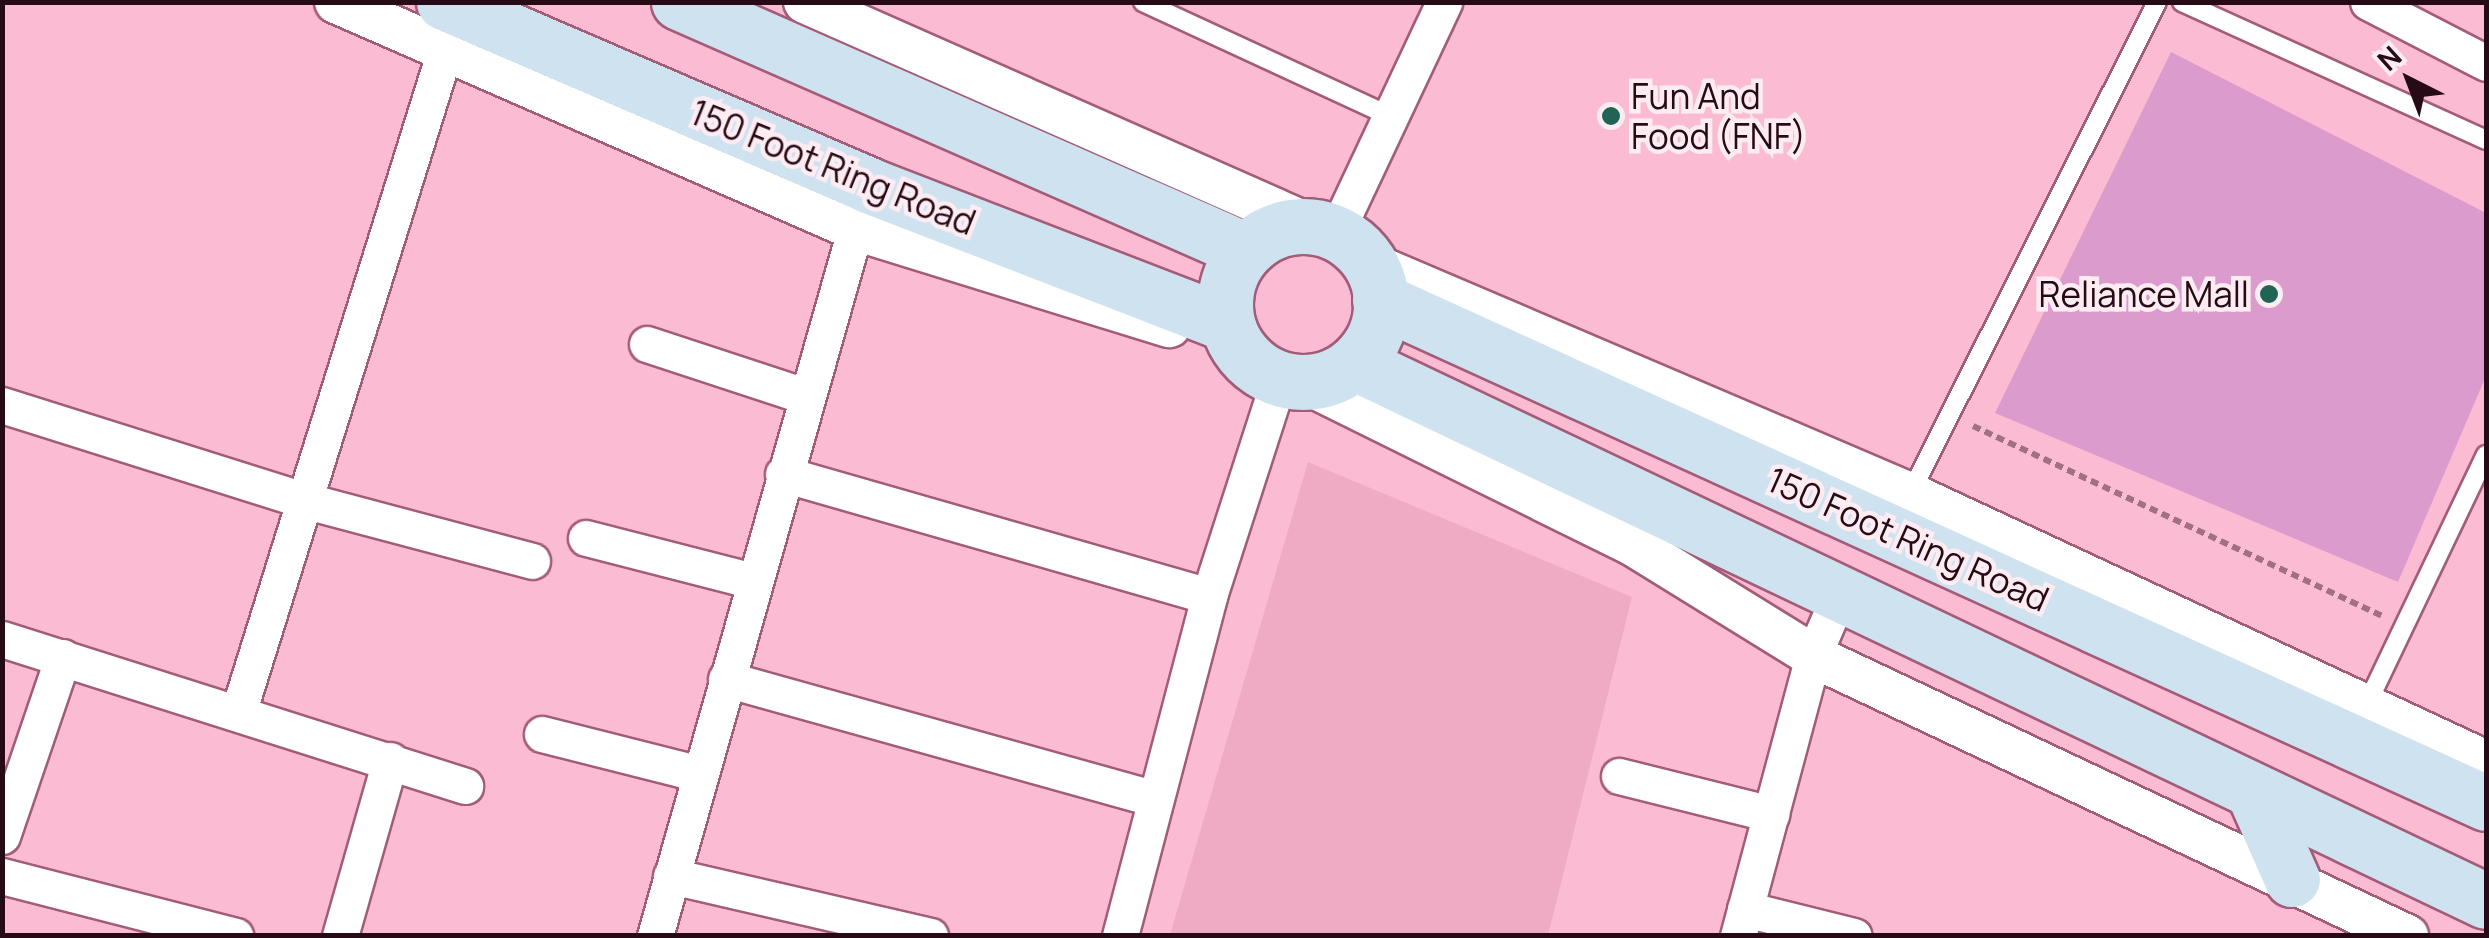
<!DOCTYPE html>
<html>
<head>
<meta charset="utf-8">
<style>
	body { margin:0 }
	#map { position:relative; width:2489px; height:938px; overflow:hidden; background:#fbbbd2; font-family:Manrope,sans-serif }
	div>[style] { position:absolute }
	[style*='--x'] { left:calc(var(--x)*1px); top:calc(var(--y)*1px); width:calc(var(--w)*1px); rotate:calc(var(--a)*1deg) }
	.built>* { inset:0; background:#f0abc4 }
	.building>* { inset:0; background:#db9bcc }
	.path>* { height:6px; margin-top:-3px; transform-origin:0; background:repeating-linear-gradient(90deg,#a17083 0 8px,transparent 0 13px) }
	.roads { filter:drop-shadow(2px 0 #a35c78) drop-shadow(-2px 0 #a35c78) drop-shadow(0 2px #a35c78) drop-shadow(0 -2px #a35c78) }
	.service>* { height:18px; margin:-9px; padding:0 9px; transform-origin:9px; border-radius:9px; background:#fff }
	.minor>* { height:35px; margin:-17.5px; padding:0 17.5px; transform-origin:17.5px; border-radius:17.5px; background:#fff }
	.tertiary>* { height:42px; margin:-21px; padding:0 21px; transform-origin:21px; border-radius:21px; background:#fff }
	.trunk>* { height:55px; margin:-27.5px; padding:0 27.5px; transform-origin:27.5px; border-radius:27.5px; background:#cee2ef }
	.trunk>.ring { margin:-27.5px; padding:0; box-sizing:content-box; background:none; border:55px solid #cee2ef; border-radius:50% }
	.dots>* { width:28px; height:28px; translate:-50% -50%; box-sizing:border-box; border:5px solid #fdecf1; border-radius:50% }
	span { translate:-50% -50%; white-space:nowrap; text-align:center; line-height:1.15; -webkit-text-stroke:9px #fdecf1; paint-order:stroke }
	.poi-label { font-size:35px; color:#260b17 }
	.left { translate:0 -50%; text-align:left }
	.right { translate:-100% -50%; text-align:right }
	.street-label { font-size:35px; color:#260b17 }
	.frame { position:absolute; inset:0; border:5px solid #260b17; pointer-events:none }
	.north { position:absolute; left:2359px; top:30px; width:100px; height:100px; -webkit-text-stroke:8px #fdecf1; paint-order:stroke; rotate:318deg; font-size:28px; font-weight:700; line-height:40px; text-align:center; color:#260b17 }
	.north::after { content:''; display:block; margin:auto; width:35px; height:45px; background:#260b17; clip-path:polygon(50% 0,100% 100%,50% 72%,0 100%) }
</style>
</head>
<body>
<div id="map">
	<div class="built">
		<div style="clip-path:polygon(1308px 462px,1632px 597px,1548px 935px,1170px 935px)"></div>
	</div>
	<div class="building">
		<div style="clip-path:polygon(2171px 52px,2486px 213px,2486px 376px,2398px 582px,1995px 413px)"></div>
	</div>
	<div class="path">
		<div style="--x:1973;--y:426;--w:453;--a:24.9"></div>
	</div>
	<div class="roads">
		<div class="service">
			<div style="--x:1143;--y:2;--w:267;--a:24.8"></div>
			<div style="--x:2182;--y:2;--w:334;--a:24.4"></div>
			<div style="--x:1910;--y:494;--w:551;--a:-63.34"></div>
			<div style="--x:2367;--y:704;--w:276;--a:-64.5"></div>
		</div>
		<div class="minor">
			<div style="--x:2368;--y:2;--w:133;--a:27.3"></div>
			<div style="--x:1336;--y:232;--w:254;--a:-64.8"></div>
			<div style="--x:647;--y:344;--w:166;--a:18.2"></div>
			<div style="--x:2;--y:405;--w:316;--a:17.5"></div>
			<div style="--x:303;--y:500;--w:237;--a:14.9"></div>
			<div style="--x:783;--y:474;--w:443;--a:16"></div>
			<div style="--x:586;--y:538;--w:173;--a:14.4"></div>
			<div style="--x:2;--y:639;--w:486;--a:17.6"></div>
			<div style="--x:726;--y:679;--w:445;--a:15.6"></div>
			<div style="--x:239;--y:710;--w:714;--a:-72.66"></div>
			<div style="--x:542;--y:734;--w:163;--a:14.2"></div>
			<div style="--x:1619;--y:776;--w:157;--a:14"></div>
			<div style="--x:2;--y:836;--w:189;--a:-71.2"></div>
			<div style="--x:2;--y:876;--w:241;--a:14.4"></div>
			<div style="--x:671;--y:876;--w:266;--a:13"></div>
			<div style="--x:1745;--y:909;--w:112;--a:13.9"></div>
			<div style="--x:340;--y:936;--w:183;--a:-74.1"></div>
			<div style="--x:655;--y:936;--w:760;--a:-74.19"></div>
			<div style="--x:1120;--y:936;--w:351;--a:-75.3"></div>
			<div style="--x:1209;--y:596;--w:228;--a:-72.1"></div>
			<div style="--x:1738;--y:936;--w:290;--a:-75"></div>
			<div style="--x:1813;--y:656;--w:63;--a:-66.7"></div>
		</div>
		<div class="tertiary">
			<div style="--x:336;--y:2;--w:566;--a:23.62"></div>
			<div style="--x:855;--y:229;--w:329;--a:17.2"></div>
			<div style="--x:805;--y:2;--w:554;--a:23.84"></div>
			<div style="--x:1371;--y:264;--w:586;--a:23.11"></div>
			<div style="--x:1910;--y:494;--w:635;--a:24.95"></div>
			<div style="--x:1306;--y:383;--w:364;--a:26.3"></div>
			<div style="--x:1632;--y:544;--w:213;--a:31.7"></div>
			<div style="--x:1813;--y:656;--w:657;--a:25.24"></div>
		</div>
		<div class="trunk">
			<div style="--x:444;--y:2;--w:462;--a:23.3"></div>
			<div style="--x:868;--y:185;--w:384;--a:21.1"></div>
			<div style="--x:679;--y:2;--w:618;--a:23.66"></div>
			<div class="ring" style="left:1225px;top:226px;width:101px;height:101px"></div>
			<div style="--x:1380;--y:300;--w:1215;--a:24.46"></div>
			<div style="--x:1355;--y:363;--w:1252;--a:25.44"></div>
			<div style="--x:2254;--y:793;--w:94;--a:66.2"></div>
		</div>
	</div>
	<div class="dots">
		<div style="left:1611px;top:116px;background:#206455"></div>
		<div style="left:2269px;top:294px;background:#206455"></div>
	</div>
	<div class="poi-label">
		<span class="left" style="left:1631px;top:116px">Fun And<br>Food (FNF)</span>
		<span class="right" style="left:2249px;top:294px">Reliance Mall</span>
	</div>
	<div class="street-label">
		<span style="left:833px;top:167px;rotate:22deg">150 Foot Ring Road</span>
		<span style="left:1908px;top:539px;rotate:24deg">150 Foot Ring Road</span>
	</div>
	<div class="frame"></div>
	<div class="north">N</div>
</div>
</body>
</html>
